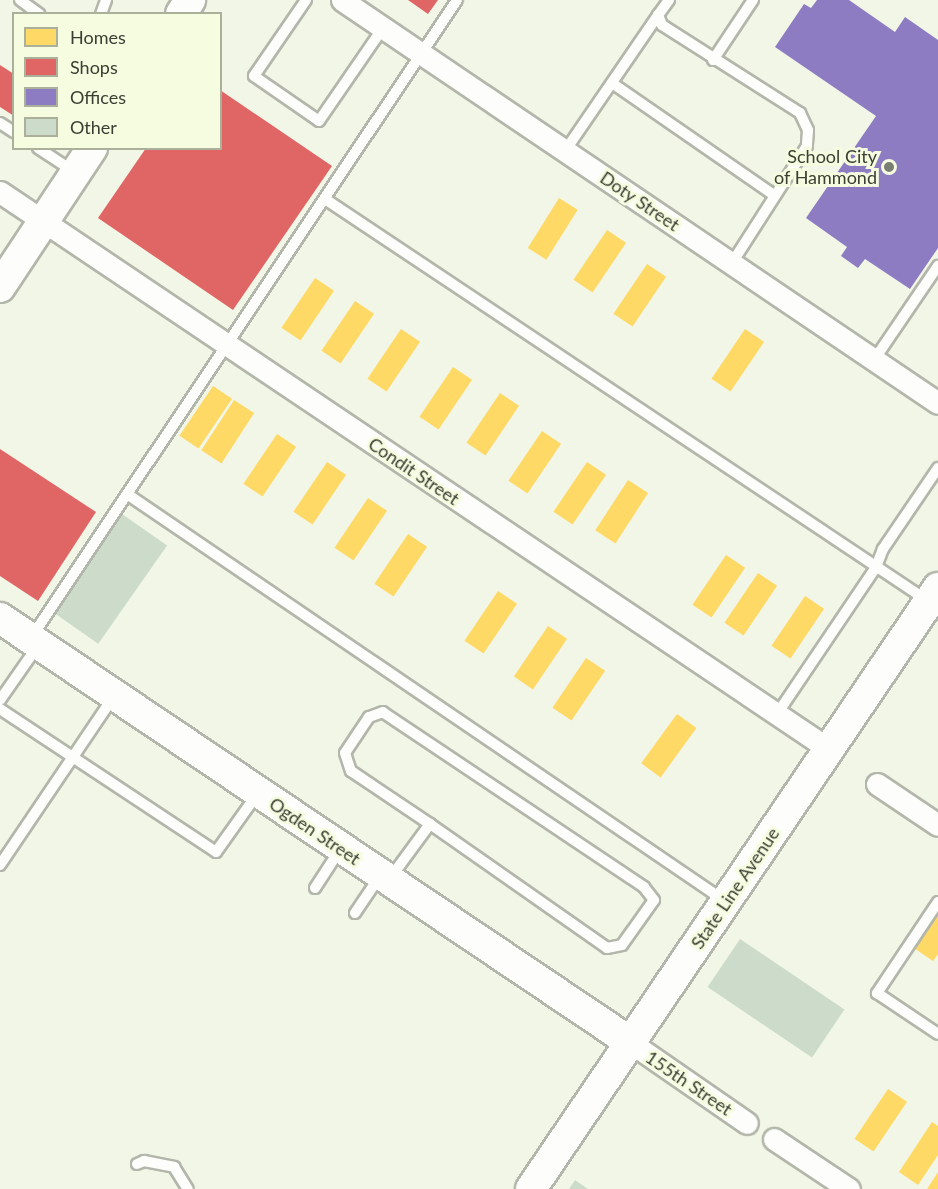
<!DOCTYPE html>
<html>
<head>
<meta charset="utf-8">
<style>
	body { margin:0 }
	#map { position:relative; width:938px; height:1189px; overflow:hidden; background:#f2f6e6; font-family:Lato,sans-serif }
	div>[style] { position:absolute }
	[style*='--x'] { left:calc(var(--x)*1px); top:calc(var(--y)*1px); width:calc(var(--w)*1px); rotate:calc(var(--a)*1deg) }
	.homes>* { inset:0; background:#ffd966; transform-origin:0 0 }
	.shops>* { inset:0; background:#e06666 }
	.offices>* { inset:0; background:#8e7cc3 }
	.building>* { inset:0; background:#ccdbca; transform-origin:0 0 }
	.roads { filter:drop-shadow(2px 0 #b3b6aa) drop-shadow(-2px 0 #b3b6aa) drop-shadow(0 2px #b3b6aa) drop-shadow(0 -2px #b3b6aa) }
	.lane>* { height:10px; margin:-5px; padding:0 5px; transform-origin:5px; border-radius:5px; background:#fdfefb }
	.street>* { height:21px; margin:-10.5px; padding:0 10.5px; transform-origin:10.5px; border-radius:10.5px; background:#fdfefb }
	.secondary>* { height:30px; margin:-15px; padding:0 15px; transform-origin:15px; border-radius:15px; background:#fdfefb }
	.dots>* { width:16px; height:16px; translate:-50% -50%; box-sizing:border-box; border:3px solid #f5fce0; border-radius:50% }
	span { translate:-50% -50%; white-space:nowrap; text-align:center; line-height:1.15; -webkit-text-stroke:6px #f5fce0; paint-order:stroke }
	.poi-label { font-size:18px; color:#3b3e33 }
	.right { translate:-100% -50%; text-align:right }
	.street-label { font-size:18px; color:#3b3e33 }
	.legend { position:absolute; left:12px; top:12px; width:210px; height:138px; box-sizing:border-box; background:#f5fce0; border:2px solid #abb09b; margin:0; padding:8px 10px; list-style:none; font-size:18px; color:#3b3e33 }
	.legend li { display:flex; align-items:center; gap:12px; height:30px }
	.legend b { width:30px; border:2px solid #abb09b }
</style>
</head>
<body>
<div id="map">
	<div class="homes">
		<div style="left:559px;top:198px;width:22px;height:59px;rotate:32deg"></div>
		<div style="left:607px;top:230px;width:23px;height:60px;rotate:34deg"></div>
		<div style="left:647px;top:264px;width:23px;height:60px;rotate:34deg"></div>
		<div style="left:315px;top:278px;width:23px;height:60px;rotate:34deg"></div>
		<div style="left:355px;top:301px;width:23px;height:60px;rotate:34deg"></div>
		<div style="left:401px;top:329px;width:23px;height:60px;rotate:34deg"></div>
		<div style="left:745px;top:329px;width:23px;height:60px;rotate:34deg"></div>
		<div style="left:453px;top:367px;width:23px;height:60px;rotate:34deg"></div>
		<div style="left:213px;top:386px;width:23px;height:60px;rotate:34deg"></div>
		<div style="left:500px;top:393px;width:23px;height:60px;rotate:34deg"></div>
		<div style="left:234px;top:400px;width:24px;height:60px;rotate:33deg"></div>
		<div style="left:542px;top:431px;width:23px;height:60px;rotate:34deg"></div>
		<div style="left:277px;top:434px;width:23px;height:60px;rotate:34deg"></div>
		<div style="left:327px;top:462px;width:23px;height:60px;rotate:34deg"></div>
		<div style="left:587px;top:462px;width:23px;height:60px;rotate:34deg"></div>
		<div style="left:628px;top:480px;width:24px;height:60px;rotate:33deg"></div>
		<div style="left:368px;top:498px;width:23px;height:60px;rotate:34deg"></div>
		<div style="left:408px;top:534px;width:23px;height:60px;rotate:34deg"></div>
		<div style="left:726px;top:555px;width:23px;height:60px;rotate:34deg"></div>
		<div style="left:758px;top:573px;width:23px;height:60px;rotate:34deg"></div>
		<div style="left:498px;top:591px;width:23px;height:60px;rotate:34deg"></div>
		<div style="left:805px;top:596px;width:23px;height:60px;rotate:34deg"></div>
		<div style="left:548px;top:626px;width:23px;height:61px;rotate:34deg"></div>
		<div style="left:586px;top:658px;width:23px;height:60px;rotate:34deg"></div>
		<div style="left:677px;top:714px;width:24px;height:61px;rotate:36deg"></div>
		<div style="clip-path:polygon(938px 913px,938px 954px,933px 961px,914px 948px)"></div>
		<div style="left:888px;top:1089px;width:23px;height:60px;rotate:34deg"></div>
		<div style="clip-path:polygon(932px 1122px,938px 1126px,938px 1155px,918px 1185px,899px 1172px)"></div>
		<div style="clip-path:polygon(938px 1172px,938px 1189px,927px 1189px)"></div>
	</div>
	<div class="shops">
		<div style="clip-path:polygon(408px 0,438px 0,428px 14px)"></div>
		<div style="clip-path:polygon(0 65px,14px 74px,14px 116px,0 107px)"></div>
		<div style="clip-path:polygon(220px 90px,332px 166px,233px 310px,98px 218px,146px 148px,220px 148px)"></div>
		<div style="clip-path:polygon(0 449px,96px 512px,38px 601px,0 576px)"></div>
	</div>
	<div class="offices">
		<div style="clip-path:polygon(817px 0,849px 0,895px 32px,905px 17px,938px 40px,938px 248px,910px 289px,865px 259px,858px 268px,841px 256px,847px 247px,806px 218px,876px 116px,775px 47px,804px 4px,811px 8px)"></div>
	</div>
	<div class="building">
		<div style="left:122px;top:514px;width:55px;height:120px;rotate:35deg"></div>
		<div style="left:740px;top:939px;width:126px;height:58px;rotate:34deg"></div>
		<div style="clip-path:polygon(575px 1180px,588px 1189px,569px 1189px)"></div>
	</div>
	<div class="roads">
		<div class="lane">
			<div style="--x:20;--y:0;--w:24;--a:36"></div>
			<div style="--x:306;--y:0;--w:92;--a:124.4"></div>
			<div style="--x:254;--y:76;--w:79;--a:34.7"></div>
			<div style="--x:319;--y:121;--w:113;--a:-55.5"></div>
			<div style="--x:669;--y:0;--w:19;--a:126"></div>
			<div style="--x:658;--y:15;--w:11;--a:68"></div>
			<div style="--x:662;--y:25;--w:164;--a:32.5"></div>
			<div style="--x:800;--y:113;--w:19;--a:65"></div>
			<div style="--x:808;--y:130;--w:16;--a:94"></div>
			<div style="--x:807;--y:146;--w:139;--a:122.7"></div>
			<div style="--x:101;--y:14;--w:15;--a:-70"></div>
			<div style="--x:713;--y:60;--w:72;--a:-56.3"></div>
			<div style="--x:612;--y:83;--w:198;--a:34.7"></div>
			<div style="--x:0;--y:123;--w:17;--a:33"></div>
			<div style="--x:38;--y:148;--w:42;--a:33.3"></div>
			<div style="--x:565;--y:151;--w:165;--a:-55.6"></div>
			<div style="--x:325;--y:199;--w:725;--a:33.69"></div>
			<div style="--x:874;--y:360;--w:114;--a:-55.8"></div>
			<div style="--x:127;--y:494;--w:723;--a:34.24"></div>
			<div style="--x:31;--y:638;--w:767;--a:-56.27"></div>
			<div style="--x:0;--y:700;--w:65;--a:-55.1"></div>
			<div style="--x:0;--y:709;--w:259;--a:33.5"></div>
			<div style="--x:216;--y:852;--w:72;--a:-54.6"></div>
			<div style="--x:777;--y:714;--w:177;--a:-56"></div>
			<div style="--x:876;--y:567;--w:19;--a:-69"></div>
			<div style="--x:883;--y:549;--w:98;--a:-55.8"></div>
			<div style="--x:0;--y:865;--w:204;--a:-56"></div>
			<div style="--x:391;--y:877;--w:66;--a:-53.7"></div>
			<div style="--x:430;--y:824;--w:216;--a:35"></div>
			<div style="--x:607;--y:948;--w:15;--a:-11"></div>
			<div style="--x:622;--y:945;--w:55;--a:-54.6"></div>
			<div style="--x:654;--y:900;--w:16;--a:-128"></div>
			<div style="--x:644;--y:887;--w:314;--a:-146.2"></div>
			<div style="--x:383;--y:712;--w:15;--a:160"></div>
			<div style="--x:369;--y:717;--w:43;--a:123.7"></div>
			<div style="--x:345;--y:753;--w:19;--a:72"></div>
			<div style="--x:351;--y:771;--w:95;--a:33.9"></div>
			<div style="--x:315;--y:888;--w:48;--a:-57"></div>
			<div style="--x:938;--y:902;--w:110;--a:123.8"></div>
			<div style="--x:877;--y:993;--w:73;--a:33.9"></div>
			<div style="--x:355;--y:913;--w:45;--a:-56"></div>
			<div style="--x:137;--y:1164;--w:8;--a:-23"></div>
			<div style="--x:144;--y:1161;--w:31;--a:11"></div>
			<div style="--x:174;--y:1167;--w:26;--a:58"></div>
		</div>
		<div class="street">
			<div style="--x:342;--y:0;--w:719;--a:34.07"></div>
			<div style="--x:0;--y:192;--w:999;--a:33.9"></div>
			<div style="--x:877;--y:784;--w:73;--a:33.9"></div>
			<div style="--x:630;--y:1042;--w:142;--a:34.7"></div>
			<div style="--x:774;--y:1139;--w:90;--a:33.7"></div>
		</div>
		<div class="secondary">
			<div style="--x:181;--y:14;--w:17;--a:-57"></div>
			<div style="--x:0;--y:287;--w:167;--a:-56.5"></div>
			<div style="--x:0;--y:618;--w:759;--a:33.94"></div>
			<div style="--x:531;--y:1189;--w:726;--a:-55.89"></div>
		</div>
	</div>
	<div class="dots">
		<div style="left:889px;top:167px;background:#7b7e72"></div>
	</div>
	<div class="poi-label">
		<span class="right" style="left:877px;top:167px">School City<br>of Hammond</span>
	</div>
	<div class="street-label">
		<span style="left:640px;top:201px;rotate:34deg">Doty Street</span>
		<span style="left:414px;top:471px;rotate:34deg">Condit Street</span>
		<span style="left:315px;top:831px;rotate:34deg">Ogden Street</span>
		<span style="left:735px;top:888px;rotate:-56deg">State Line Avenue</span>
		<span style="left:689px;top:1083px;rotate:34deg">155th Street</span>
	</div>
	<ul class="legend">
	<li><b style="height:16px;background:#ffd966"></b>Homes</li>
	<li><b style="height:16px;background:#e06666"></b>Shops</li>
	<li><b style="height:16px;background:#8e7cc3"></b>Offices</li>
	<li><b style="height:16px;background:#ccdbca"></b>Other</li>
	</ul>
</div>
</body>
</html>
